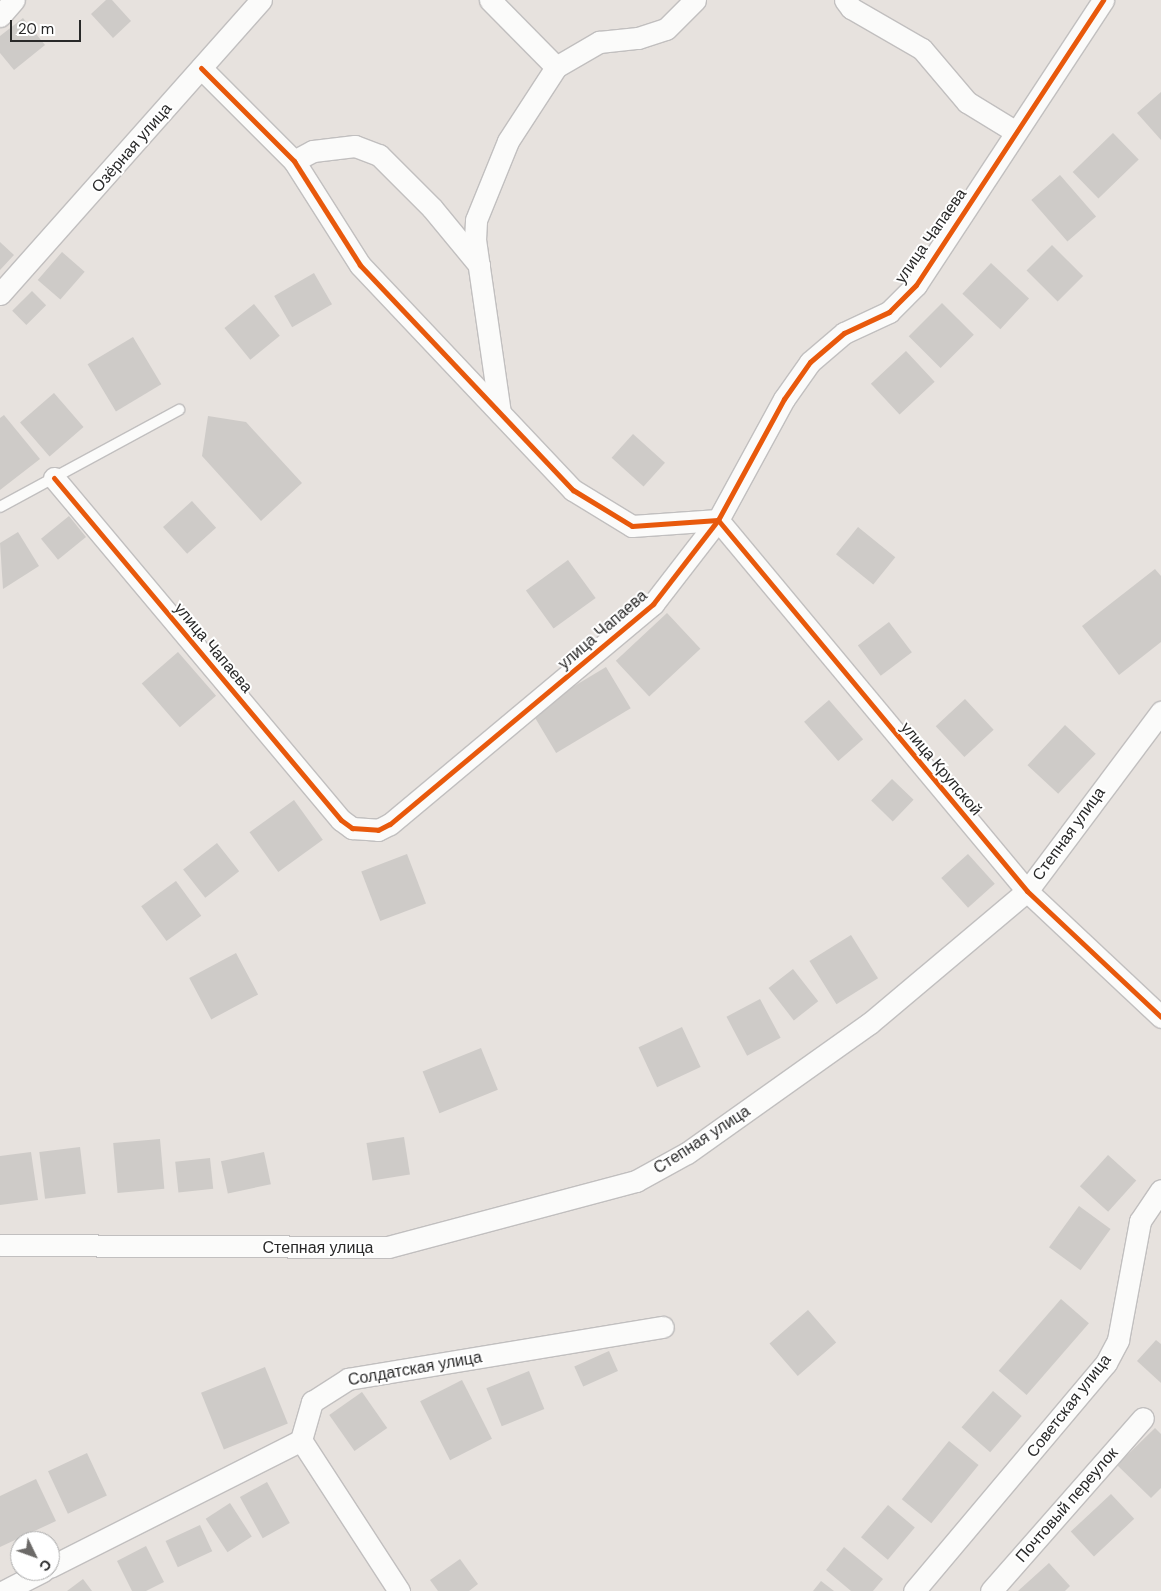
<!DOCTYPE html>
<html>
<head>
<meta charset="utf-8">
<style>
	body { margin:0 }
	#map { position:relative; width:1161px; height:1591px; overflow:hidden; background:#e7e2de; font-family:"DM Sans",sans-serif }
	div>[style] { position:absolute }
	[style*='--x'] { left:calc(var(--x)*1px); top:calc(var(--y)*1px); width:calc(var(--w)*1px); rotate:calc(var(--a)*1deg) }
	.building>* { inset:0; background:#cecbc8; transform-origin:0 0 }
	.roads { filter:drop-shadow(1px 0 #c1bfbf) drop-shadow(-1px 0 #c1bfbf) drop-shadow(0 1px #c1bfbf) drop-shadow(0 -1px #c1bfbf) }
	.lane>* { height:10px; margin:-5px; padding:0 5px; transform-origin:5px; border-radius:5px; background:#fbfbfa }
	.street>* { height:21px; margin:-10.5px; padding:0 10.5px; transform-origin:10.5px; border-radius:10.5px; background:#fbfbfa }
	.cycleway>* { height:5px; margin:-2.5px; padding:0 2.5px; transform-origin:2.5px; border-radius:2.5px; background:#e8590c }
	span { translate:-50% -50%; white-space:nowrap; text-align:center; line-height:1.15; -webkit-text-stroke:4px #fff; paint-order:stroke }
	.street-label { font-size:16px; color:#292929 }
	.north { position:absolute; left:10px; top:1531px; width:50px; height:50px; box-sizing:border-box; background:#fff; border:1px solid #a9a9a9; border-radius:50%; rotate:132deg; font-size:14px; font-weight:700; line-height:20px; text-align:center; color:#292929 }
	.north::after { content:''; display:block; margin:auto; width:18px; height:22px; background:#6c6a68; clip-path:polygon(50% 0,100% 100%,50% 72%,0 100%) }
	.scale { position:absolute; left:10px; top:20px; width:71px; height:22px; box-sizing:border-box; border:2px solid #292929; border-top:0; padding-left:6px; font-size:15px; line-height:18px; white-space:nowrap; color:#292929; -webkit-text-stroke:4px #fff; paint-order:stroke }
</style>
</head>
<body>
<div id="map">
	<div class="building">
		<div style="clip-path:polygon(106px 0,112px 0,131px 21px,113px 38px,91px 14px)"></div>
		<div style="clip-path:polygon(23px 18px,45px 45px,14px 70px,0 53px,0 36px)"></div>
		<div style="clip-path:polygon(1161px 92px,1161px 140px,1137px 113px)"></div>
		<div style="left:1113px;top:133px;width:37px;height:56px;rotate:46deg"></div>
		<div style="left:1060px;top:175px;width:55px;height:38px;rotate:49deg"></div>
		<div style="clip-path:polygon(0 242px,14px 255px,0 270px)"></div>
		<div style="left:1052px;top:245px;width:44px;height:36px;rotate:45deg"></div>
		<div style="left:62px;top:252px;width:30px;height:37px;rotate:41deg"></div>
		<div style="left:991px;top:263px;width:52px;height:42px;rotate:43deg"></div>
		<div style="left:314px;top:273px;width:36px;height:46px;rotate:60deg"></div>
		<div style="left:32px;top:291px;width:20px;height:28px;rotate:45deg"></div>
		<div style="left:942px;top:303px;width:45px;height:47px;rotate:45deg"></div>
		<div style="left:254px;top:304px;width:41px;height:38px;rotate:51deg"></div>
		<div style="left:133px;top:337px;width:55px;height:53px;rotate:59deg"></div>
		<div style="left:906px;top:351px;width:42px;height:48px;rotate:47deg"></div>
		<div style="left:54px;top:393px;width:45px;height:45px;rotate:49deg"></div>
		<div style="clip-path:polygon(4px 415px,40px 459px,0 490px,0 418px)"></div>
		<div style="clip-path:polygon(208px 416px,246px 422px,302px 483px,261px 521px,202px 456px)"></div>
		<div style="left:633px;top:434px;width:43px;height:32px;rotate:42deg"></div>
		<div style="left:192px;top:501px;width:36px;height:39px;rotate:48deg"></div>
		<div style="left:69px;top:516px;width:27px;height:36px;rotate:51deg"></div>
		<div style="left:858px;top:527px;width:48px;height:35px;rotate:39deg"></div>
		<div style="clip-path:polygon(18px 532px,39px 566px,3px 589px,0 543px)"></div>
		<div style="left:568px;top:560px;width:47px;height:52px;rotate:54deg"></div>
		<div style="clip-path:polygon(1155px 569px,1161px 576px,1161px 642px,1119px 675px,1082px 626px)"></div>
		<div style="left:667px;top:613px;width:49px;height:70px;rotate:47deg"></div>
		<div style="left:889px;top:622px;width:38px;height:39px;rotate:53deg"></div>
		<div style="left:178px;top:652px;width:58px;height:48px;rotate:49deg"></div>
		<div style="left:606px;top:667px;width:48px;height:87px;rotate:59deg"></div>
		<div style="left:965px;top:699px;width:42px;height:40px;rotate:47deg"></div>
		<div style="left:829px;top:700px;width:52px;height:33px;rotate:49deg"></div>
		<div style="left:1065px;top:725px;width:42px;height:55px;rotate:43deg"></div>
		<div style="left:892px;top:779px;width:30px;height:30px;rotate:44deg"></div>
		<div style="left:294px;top:800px;width:49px;height:55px;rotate:54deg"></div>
		<div style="left:217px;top:843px;width:36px;height:43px;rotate:52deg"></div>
		<div style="left:407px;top:854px;width:53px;height:49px;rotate:69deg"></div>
		<div style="left:968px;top:854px;width:40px;height:36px;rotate:48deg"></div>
		<div style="left:176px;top:881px;width:43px;height:43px;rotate:54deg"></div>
		<div style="left:851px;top:935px;width:51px;height:49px;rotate:58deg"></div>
		<div style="left:236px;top:953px;width:47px;height:53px;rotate:62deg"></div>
		<div style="left:793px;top:969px;width:41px;height:31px;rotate:52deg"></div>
		<div style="left:760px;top:999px;width:44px;height:38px;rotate:62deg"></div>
		<div style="left:682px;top:1027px;width:44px;height:48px;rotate:65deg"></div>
		<div style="left:481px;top:1048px;width:45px;height:63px;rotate:68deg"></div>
		<div style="left:404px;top:1137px;width:38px;height:38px;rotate:81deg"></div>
		<div style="left:160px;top:1139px;width:50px;height:47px;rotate:85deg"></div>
		<div style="left:80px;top:1147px;width:47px;height:41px;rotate:83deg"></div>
		<div style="clip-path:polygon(31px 1152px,38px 1200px,0 1205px,0 1156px)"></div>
		<div style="left:264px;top:1152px;width:33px;height:44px;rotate:78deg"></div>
		<div style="left:1108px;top:1155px;width:38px;height:42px;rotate:42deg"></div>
		<div style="left:210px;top:1158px;width:31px;height:35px;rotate:84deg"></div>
		<div style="left:1079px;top:1206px;width:39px;height:51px;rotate:36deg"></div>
		<div style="left:1061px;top:1299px;width:37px;height:95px;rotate:41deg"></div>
		<div style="left:808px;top:1310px;width:43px;height:51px;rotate:49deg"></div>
		<div style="clip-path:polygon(1156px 1340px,1161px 1344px,1161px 1383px,1137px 1361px)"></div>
		<div style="left:609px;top:1351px;width:22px;height:38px;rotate:66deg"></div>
		<div style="left:265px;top:1367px;width:61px;height:69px;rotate:68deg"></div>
		<div style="left:529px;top:1371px;width:41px;height:46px;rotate:68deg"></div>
		<div style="left:462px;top:1380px;width:66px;height:47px;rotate:63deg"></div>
		<div style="left:993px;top:1391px;width:38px;height:48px;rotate:41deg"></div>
		<div style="left:362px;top:1392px;width:44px;height:40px;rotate:55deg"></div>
		<div style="clip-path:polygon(1155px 1428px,1161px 1434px,1161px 1488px,1151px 1498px,1117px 1465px)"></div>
		<div style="left:949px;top:1441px;width:38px;height:75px;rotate:39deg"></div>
		<div style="left:87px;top:1453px;width:47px;height:43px;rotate:65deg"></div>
		<div style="clip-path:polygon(36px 1479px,56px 1521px,0 1547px,0 1496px)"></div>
		<div style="left:267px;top:1482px;width:47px;height:31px;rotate:61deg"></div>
		<div style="left:1111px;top:1494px;width:34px;height:55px;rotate:47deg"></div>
		<div style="left:230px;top:1503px;width:40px;height:29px;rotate:57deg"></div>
		<div style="left:888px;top:1505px;width:35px;height:42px;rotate:40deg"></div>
		<div style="left:200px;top:1525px;width:29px;height:38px;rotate:65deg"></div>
		<div style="clip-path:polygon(146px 1546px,164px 1582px,146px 1591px,132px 1591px,117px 1561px)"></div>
		<div style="clip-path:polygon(844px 1547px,883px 1579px,873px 1591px,851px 1591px,826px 1570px)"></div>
		<div style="clip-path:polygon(460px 1559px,478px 1584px,469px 1591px,438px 1591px,430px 1580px)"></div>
		<div style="clip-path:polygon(1049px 1563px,1070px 1586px,1065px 1591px,1018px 1591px)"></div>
		<div style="clip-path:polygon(83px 1579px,92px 1591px,67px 1591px)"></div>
		<div style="clip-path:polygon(821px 1581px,834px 1591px,813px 1591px)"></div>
	</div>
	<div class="roads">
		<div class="lane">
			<div style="--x:0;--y:507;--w:204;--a:-28.5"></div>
		</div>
		<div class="street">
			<div style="--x:490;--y:0;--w:94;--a:45.4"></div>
			<div style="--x:845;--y:0;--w:10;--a:53"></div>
			<div style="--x:851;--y:8;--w:82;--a:30"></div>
			<div style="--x:922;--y:49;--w:70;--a:49.7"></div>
			<div style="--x:967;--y:102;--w:57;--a:31.5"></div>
			<div style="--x:0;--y:16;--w:21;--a:-49"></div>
			<div style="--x:201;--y:68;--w:132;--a:45"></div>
			<div style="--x:294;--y:161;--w:123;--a:57.6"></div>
			<div style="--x:360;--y:265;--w:310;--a:46.6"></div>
			<div style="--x:573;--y:490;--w:69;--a:31.4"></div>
			<div style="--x:632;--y:526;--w:86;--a:-4"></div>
			<div style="--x:718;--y:520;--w:483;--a:50.2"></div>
			<div style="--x:1027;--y:891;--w:184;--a:43.2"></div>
			<div style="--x:294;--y:161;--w:21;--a:-28"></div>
			<div style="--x:313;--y:151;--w:42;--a:-6.8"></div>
			<div style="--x:355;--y:146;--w:26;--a:21"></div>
			<div style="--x:379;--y:155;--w:75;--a:45"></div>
			<div style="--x:432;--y:208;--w:74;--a:50.5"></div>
			<div style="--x:0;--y:294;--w:393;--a:-48.4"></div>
			<div style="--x:500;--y:413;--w:175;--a:-98.2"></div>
			<div style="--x:475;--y:240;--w:20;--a:-87"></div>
			<div style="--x:476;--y:220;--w:85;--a:-67.9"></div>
			<div style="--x:508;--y:141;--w:88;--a:-57"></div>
			<div style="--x:556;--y:67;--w:50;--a:-30.2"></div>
			<div style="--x:599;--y:42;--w:39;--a:-6"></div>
			<div style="--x:638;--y:38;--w:29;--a:-18"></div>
			<div style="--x:666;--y:29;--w:41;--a:-45"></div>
			<div style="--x:54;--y:478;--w:446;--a:50"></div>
			<div style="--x:341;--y:820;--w:14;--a:36"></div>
			<div style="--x:352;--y:828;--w:26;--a:4"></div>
			<div style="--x:378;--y:830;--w:13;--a:-27"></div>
			<div style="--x:390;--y:824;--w:343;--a:-39.9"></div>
			<div style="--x:653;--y:604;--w:106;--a:-52.3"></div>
			<div style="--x:718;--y:520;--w:138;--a:-61.4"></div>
			<div style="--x:784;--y:399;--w:45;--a:-54.9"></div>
			<div style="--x:810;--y:362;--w:45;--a:-40.5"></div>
			<div style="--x:844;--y:333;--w:50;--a:-25"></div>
			<div style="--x:889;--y:312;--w:38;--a:-45"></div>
			<div style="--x:916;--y:285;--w:341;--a:-56.7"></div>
			<div style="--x:0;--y:1245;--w:388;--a:0.3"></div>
			<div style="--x:388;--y:1247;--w:257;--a:-14.9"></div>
			<div style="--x:636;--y:1181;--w:58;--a:-28.8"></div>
			<div style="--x:687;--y:1153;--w:224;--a:-35.4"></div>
			<div style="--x:870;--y:1023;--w:205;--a:-40.1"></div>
			<div style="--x:1027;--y:891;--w:224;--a:-53.2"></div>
			<div style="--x:301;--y:1440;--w:180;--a:57"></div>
			<div style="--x:50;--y:1567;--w:281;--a:-26.8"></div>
			<div style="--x:301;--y:1440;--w:40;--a:-74"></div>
			<div style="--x:312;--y:1402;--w:43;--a:-32.6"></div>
			<div style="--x:348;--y:1379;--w:319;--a:-9.4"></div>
			<div style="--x:4;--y:1591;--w:44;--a:-27.1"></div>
			<div style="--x:914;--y:1591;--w:298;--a:-49.9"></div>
			<div style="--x:1106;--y:1363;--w:26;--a:-62"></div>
			<div style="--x:1118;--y:1340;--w:121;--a:-79.5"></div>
			<div style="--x:1140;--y:1221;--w:37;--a:-56"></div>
			<div style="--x:991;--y:1591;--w:230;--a:-48.7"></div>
		</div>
	</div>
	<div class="cycleway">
		<div style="--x:201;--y:68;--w:132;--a:45"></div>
		<div style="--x:294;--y:161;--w:123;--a:57.6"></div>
		<div style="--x:360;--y:265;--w:310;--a:46.6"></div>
		<div style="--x:573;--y:490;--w:69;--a:31.4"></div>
		<div style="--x:632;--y:526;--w:86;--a:-4"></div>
		<div style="--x:718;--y:520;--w:483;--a:50.2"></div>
		<div style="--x:1027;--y:891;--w:184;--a:43.2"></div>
		<div style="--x:54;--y:478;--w:446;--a:50"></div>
		<div style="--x:341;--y:820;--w:14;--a:36"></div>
		<div style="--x:352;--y:828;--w:26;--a:4"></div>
		<div style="--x:378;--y:830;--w:13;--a:-27"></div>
		<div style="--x:390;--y:824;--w:343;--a:-39.9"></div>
		<div style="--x:653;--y:604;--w:106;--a:-52.3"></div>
		<div style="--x:718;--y:520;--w:138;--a:-61.4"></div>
		<div style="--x:784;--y:399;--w:45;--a:-54.9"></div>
		<div style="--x:810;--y:362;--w:45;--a:-40.5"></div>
		<div style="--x:844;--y:333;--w:50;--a:-25"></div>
		<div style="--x:889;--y:312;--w:38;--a:-45"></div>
		<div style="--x:916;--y:285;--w:341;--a:-56.7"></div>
	</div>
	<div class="street-label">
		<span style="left:132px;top:148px;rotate:-49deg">Озёрная улица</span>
		<span style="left:931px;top:236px;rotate:-55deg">улица Чапаева</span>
		<span style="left:603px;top:630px;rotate:-41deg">улица Чапаева</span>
		<span style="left:213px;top:648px;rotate:50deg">улица Чапаева</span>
		<span style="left:941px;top:769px;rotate:50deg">улица Крупской</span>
		<span style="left:1069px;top:834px;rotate:-54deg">Степная улица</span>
		<span style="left:702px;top:1140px;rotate:-33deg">Степная улица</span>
		<span style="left:318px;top:1248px">Степная улица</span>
		<span style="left:415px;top:1369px;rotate:-10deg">Солдатская улица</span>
		<span style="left:1069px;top:1406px;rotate:-52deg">Советская улица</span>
		<span style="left:1067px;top:1505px;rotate:-49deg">Почтовый переулок</span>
	</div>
	<div class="north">С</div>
	<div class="scale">20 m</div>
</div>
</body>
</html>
